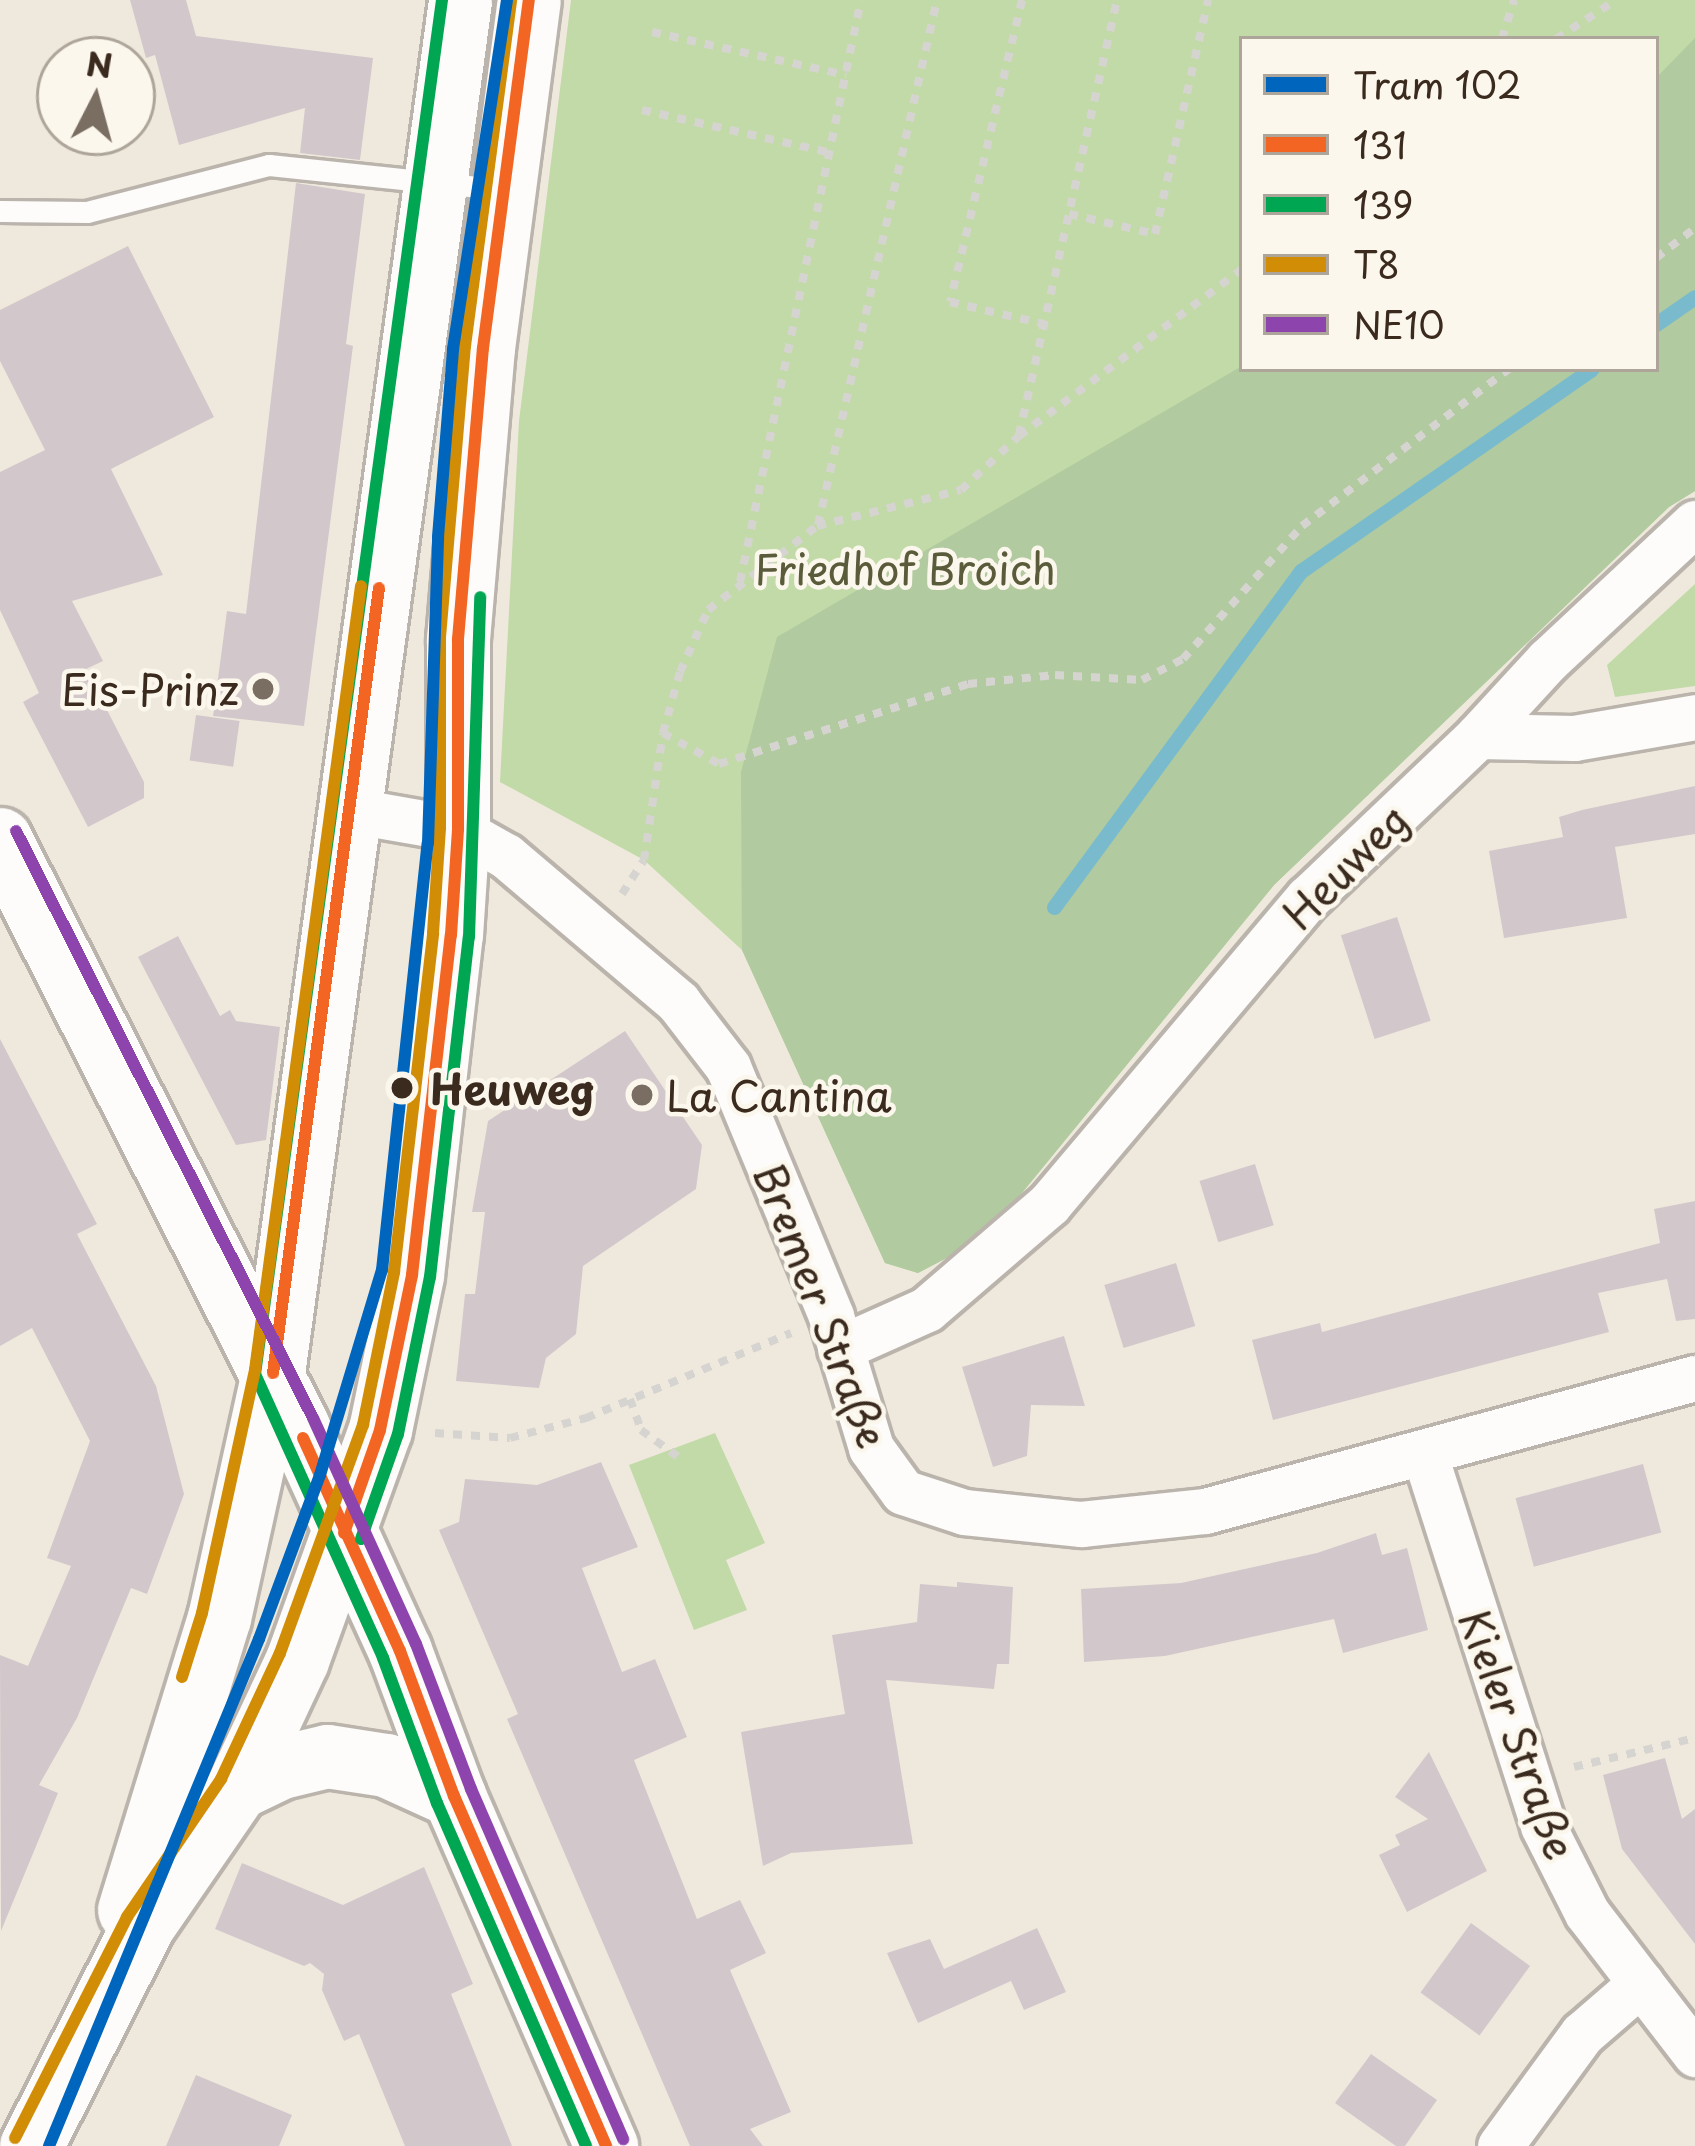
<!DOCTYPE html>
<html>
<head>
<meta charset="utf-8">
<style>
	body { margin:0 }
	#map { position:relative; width:1695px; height:2146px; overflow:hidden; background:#efe9dd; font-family:"Playpen Sans",sans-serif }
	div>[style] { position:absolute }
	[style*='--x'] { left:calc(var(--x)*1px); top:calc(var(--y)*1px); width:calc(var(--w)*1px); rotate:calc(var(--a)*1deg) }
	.green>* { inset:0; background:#c2daa8 }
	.forest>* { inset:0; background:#b1ca9f }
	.stream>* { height:15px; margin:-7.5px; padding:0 7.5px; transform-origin:7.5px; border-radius:7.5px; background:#79bbcd }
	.building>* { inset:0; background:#d2c8cc; transform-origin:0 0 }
	.path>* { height:8px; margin-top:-4px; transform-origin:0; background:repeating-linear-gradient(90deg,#d6d4d0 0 9px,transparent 0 18px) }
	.roads { filter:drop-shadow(3px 0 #bab4ac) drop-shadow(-3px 0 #bab4ac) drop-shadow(0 3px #bab4ac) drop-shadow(0 -3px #bab4ac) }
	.lane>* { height:21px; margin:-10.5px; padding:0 10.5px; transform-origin:10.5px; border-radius:10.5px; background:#fdfcfa }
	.street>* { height:45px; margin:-22.5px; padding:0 22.5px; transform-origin:22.5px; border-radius:22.5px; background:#fdfcfa }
	.secondary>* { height:63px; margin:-31.5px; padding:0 31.5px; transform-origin:31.5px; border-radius:31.5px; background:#fdfcfa }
	.bus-1>* { height:12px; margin:-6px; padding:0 6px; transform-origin:6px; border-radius:6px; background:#f26522 }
	.bus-2>* { height:12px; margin:-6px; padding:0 6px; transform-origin:6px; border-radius:6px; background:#00a651 }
	.bus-3>* { height:12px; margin:-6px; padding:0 6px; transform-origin:6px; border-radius:6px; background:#d18d06 }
	.bus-4>* { height:12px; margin:-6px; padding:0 6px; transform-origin:6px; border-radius:6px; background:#8e44ad }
	.tram-1>* { height:12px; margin:-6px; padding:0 6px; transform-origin:6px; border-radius:6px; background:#0065bd }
	.dots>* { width:33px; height:33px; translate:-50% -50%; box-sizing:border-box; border:6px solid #fbf7ec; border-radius:50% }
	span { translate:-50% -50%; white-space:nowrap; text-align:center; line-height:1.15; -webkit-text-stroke:9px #fbf7ec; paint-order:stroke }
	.park-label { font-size:42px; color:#595b3a }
	.poi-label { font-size:42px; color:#3b2a1e }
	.right { translate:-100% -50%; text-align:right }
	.left { translate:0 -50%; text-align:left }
	.street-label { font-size:42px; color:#3b2a1e }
	.stop-label { font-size:42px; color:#3b2a1e; font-weight:700 }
	.legend { position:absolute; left:1239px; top:36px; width:420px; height:336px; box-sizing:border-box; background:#fbf7ec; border:3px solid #aea59a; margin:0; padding:15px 21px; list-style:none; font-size:36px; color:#3b2a1e }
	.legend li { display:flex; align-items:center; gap:24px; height:60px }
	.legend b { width:60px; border:3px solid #aea59a }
	.north { position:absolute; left:36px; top:36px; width:120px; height:120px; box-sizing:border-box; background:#fbf7ec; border:3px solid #aea59a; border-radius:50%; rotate:6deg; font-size:33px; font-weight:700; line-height:48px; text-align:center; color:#3b2a1e }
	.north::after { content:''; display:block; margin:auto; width:42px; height:54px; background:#7a6d61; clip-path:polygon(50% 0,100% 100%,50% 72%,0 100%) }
</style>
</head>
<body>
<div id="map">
	<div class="green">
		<div style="clip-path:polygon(evenodd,571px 0,1695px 0,1695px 491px,1669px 507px,1274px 885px,985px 1238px,918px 1273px,885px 1263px,742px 950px,644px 860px,500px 782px,519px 421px,571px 0,1242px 39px,1656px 39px,1656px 369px,1242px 369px,1242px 39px)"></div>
		<div style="clip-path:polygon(1695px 584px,1695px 686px,1615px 697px,1607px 665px)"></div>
		<div style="clip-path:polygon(715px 1433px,765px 1543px,726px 1560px,747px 1610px,694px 1630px,629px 1465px)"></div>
	</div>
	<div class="forest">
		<div style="clip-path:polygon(1695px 38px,1695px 491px,1669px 507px,1274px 885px,985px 1238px,918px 1273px,885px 1263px,742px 950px,741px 772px,777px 637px,1242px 366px,1656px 369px,1656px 78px)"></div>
	</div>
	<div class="stream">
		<div style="--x:1656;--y:324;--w:47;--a:-34.7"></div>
		<div style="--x:1054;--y:907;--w:417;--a:-53.7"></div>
		<div style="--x:1301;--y:571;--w:354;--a:-34.8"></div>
	</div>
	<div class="building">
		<div style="clip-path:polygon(130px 0,186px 0,196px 36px,373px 58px,360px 160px,300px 153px,305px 108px,179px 145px,155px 55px,146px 58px)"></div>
		<div style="clip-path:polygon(296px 183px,365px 194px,346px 344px,353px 346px,304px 726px,213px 716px,227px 611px,246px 614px)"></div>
		<div style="clip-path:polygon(128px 246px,214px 417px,111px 469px,163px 575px,72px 601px,103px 661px,86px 669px,144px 782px,144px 798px,88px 827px,23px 702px,39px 693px,0 610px,0 472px,45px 450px,0 361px,0 310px)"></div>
		<div style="left:196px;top:715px;width:44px;height:46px;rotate:8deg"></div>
		<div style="clip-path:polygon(1695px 786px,1695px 834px,1615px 847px,1627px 918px,1504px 938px,1489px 851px,1563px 837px,1559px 817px,1582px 810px)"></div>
		<div style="left:1397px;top:917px;width:109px;height:59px;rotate:72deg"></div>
		<div style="clip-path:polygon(178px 936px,220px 1016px,230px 1010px,236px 1021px,280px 1027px,266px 1140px,236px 1145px,138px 957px)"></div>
		<div style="clip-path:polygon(625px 1031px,702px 1145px,696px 1189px,583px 1266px,576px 1334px,546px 1358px,539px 1388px,456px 1381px,465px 1294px,475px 1294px,485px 1212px,472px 1212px,488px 1121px)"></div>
		<div style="clip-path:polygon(0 1039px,97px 1224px,77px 1234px,156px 1386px,184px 1494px,147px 1594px,131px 1588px,77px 1718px,39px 1785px,58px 1793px,1px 1931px,0 1655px,28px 1666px,71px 1566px,47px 1558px,90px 1441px,32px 1328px,0 1346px)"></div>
		<div style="left:1255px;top:1164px;width:64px;height:58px;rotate:73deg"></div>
		<div style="clip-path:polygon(1695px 1201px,1695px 1319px,1676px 1321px,1667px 1279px,1598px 1293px,1609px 1332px,1273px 1420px,1252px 1340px,1320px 1323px,1322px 1332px,1660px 1243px,1654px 1209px)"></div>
		<div style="left:1176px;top:1263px;width:66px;height:75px;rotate:73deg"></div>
		<div style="clip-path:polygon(1064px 1336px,1085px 1406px,1031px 1405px,1027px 1456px,993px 1467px,962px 1367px)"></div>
		<div style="clip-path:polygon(601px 1462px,638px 1547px,582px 1568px,622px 1672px,655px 1659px,687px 1737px,634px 1760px,697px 1919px,740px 1900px,766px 1953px,730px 1970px,791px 2112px,750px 2129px,763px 2146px,690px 2146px,507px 1719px,518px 1714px,439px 1530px,459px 1522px,465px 1479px,537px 1485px)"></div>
		<div style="left:1643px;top:1464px;width:71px;height:132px;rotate:75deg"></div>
		<div style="clip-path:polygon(1376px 1533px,1382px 1555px,1407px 1548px,1428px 1630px,1343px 1653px,1334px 1619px,1165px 1656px,1084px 1662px,1081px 1589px,1181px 1583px,1317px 1553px)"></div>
		<div style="clip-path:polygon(957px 1582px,1013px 1587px,1009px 1664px,997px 1664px,994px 1689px,886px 1680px,913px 1844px,791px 1853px,763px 1866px,741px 1732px,845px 1714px,832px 1635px,917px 1622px,920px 1584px,957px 1587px)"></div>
		<div style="clip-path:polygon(1429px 1752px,1487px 1871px,1407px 1912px,1379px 1855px,1400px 1845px,1395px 1835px,1428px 1819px,1395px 1797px)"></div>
		<div style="clip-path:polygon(1665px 1758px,1682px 1819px,1695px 1809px,1695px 1944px,1622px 1849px,1603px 1775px)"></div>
		<div style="clip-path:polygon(242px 1863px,343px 1905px,424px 1867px,473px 1984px,451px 1994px,512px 2146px,405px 2146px,359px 2034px,344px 2041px,322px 1990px,324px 1974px,310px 1963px,304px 1966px,215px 1929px)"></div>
		<div style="left:1471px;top:1923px;width:73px;height:86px;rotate:36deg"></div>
		<div style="clip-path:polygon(1037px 1928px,1066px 1992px,1024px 2010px,1011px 1981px,918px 2023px,887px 1953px,930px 1939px,944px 1969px)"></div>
		<div style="clip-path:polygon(1371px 2054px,1437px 2100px,1405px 2146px,1396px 2146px,1335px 2103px)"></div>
		<div style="clip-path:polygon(196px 2075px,292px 2115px,279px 2146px,166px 2146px)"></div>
	</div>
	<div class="path">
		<div style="--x:1022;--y:0;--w:310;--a:103.4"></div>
		<div style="--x:950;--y:302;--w:97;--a:13.2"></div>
		<div style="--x:652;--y:32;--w:199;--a:12.5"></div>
		<div style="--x:1502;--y:39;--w:41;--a:-72.9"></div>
		<div style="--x:1556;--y:39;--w:72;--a:-33"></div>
		<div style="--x:642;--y:110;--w:195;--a:12.8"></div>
		<div style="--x:1069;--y:214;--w:88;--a:13.1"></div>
		<div style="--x:1155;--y:234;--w:240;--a:-77.2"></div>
		<div style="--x:1656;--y:258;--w:49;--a:-37.6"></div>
		<div style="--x:1019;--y:435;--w:446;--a:-77.3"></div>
		<div style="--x:818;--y:525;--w:538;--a:-77.23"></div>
		<div style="--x:740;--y:582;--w:594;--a:-78.26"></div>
		<div style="--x:663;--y:733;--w:64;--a:29"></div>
		<div style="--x:719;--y:764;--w:262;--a:-17.8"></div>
		<div style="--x:968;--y:684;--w:87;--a:-5.9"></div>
		<div style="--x:1055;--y:675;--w:87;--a:3.3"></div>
		<div style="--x:1142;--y:680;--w:46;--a:-27.1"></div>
		<div style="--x:1183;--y:659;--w:178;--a:-48.2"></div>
		<div style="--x:1302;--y:526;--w:260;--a:-37.2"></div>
		<div style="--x:622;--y:894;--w:40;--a:-57.1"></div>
		<div style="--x:644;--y:860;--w:128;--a:-81.5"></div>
		<div style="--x:663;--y:733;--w:63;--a:-74.4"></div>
		<div style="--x:680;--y:672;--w:68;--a:-65.7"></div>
		<div style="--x:708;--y:610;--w:138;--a:-37.6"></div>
		<div style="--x:817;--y:526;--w:148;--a:-14"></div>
		<div style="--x:961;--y:490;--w:79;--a:-43"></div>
		<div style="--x:1019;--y:436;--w:279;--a:-36.8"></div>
		<div style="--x:630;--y:1399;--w:33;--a:70"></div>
		<div style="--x:641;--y:1430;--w:49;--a:35.9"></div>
		<div style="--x:435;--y:1433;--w:75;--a:3.8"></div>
		<div style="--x:510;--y:1438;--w:79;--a:-14.7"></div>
		<div style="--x:586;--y:1418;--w:222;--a:-22.5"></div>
		<div style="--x:1574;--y:1767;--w:124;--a:-13.5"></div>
	</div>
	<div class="roads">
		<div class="lane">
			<div style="--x:0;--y:211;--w:87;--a:0.7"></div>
			<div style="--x:87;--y:212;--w:188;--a:-14.5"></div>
			<div style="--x:269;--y:165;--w:228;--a:6"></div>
		</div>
		<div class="street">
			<div style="--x:1478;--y:736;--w:96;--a:1.2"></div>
			<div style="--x:1574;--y:738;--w:123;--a:-9.8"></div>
			<div style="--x:349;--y:810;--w:111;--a:9.9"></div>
			<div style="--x:458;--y:829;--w:55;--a:29.4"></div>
			<div style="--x:506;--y:856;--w:226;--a:40.3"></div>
			<div style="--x:678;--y:1002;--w:82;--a:52.4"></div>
			<div style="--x:728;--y:1067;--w:269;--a:67.5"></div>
			<div style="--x:831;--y:1316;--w:138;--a:73.1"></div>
			<div style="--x:871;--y:1448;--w:54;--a:54"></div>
			<div style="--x:903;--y:1492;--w:64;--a:18.2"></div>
			<div style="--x:964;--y:1512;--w:118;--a:5.9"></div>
			<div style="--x:1081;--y:1524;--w:125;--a:-6"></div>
			<div style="--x:1205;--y:1511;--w:508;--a:-15.19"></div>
			<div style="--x:840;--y:1348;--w:95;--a:-24.1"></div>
			<div style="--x:927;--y:1309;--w:161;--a:-40.7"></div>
			<div style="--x:1049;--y:1204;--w:401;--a:-49.8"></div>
			<div style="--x:1308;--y:898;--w:235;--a:-43.6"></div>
			<div style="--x:1478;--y:736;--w:103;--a:-47.4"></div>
			<div style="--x:1548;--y:660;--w:201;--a:-43"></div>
			<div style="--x:1424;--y:1452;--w:392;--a:72.3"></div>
			<div style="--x:1543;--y:1826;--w:97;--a:63.2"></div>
			<div style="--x:1587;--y:1913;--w:178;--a:52.5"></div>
			<div style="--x:1500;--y:2146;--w:139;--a:-53.8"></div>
			<div style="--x:1582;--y:2034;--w:78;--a:-40.8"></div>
		</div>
		<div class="secondary">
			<div style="--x:0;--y:839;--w:657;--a:63.12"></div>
			<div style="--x:297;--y:1425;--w:248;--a:65.5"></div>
			<div style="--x:400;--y:1651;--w:155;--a:69.6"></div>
			<div style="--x:454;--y:1796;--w:382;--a:66.5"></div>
			<div style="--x:237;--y:1788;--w:49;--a:-25.5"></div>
			<div style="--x:281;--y:1767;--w:47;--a:-13.4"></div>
			<div style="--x:327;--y:1756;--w:60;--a:8.7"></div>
			<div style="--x:386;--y:1765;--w:75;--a:24.5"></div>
			<div style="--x:129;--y:1910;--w:306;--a:-72.9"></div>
			<div style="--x:219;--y:1618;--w:251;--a:-77.6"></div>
			<div style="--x:273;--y:1373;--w:1386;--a:-82.24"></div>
			<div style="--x:31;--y:2146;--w:248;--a:-63.1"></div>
			<div style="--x:143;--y:1925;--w:166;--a:-55.5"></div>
			<div style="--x:237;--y:1788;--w:141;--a:-64.9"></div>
			<div style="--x:297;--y:1660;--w:245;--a:-70.2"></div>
			<div style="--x:380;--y:1430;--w:158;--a:-78.3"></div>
			<div style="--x:412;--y:1275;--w:342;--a:-83.5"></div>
			<div style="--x:451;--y:935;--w:106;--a:-86.2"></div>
			<div style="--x:458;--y:829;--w:190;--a:-90"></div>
			<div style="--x:458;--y:639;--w:292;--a:-85.1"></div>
			<div style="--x:483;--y:348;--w:351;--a:-82.5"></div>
		</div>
	</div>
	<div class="bus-1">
		<div style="--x:273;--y:1373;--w:792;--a:-82.31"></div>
		<div style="--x:303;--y:1438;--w:234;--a:65.5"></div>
		<div style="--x:400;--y:1651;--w:155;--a:69.6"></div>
		<div style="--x:454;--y:1796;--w:382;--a:66.5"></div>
		<div style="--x:344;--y:1533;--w:109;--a:-70.7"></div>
		<div style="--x:380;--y:1430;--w:158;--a:-78.3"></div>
		<div style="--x:412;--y:1275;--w:342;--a:-83.5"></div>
		<div style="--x:451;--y:935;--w:106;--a:-86.2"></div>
		<div style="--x:458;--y:829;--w:190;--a:-90"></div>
		<div style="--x:458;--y:639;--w:292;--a:-85.1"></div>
		<div style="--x:483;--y:348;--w:351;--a:-82.5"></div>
	</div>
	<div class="bus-2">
		<div style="--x:442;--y:0;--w:1387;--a:97.75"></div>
		<div style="--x:255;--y:1374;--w:312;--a:65.7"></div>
		<div style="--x:383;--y:1658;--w:155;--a:69.6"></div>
		<div style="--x:437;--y:1803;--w:374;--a:66.5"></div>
		<div style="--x:361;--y:1539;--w:111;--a:-70.6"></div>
		<div style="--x:398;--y:1434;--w:160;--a:-78.5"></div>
		<div style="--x:430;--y:1277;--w:342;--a:-83.5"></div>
		<div style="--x:469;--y:937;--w:340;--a:-88.1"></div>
	</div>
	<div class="bus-3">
		<div style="--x:182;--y:1677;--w:67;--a:-72.6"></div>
		<div style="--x:202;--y:1613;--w:249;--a:-77.7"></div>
		<div style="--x:255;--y:1370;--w:791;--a:-82.3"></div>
		<div style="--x:15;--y:2138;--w:248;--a:-63.1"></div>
		<div style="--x:127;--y:1917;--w:167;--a:-55.7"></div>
		<div style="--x:221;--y:1779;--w:139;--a:-64.9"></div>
		<div style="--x:280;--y:1653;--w:243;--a:-70"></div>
		<div style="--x:363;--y:1425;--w:156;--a:-78.5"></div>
		<div style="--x:394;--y:1272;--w:341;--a:-83.4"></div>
		<div style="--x:433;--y:933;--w:105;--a:-86.2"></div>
		<div style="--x:440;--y:828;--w:191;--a:-90"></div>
		<div style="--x:440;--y:637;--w:292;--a:-85.1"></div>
		<div style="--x:465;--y:346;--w:349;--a:-82.4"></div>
	</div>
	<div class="bus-4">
		<div style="--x:16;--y:831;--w:658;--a:63.16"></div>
		<div style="--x:313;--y:1418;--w:248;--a:65.5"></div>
		<div style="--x:416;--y:1644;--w:155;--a:69.2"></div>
		<div style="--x:471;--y:1789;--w:382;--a:66.5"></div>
	</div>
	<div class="tram-1">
		<div style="--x:49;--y:2146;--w:549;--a:-67.5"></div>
		<div style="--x:259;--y:1639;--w:175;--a:-69.6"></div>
		<div style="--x:320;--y:1475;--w:214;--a:-73.2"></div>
		<div style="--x:382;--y:1270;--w:429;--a:-83.9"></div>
		<div style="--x:428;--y:843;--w:306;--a:-88.1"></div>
		<div style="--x:438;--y:537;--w:189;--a:-85.4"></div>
		<div style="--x:453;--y:349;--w:353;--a:-81.2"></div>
	</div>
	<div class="dots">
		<div style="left:263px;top:689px;background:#7a6d61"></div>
		<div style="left:402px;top:1088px;background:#3b2a1e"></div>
		<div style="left:642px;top:1095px;background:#7a6d61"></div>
	</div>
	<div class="park-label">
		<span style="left:905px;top:568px">Friedhof Broich</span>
	</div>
	<div class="poi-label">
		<span class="right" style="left:239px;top:689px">Eis-Prinz</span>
		<span class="left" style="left:666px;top:1095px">La Cantina</span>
	</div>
	<div class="street-label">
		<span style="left:1345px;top:866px;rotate:-45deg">Heuweg</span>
		<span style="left:822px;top:1305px;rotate:69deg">Bremer Straße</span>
		<span style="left:1518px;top:1734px;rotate:70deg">Kieler Straße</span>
	</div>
	<div class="stop-label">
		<span class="left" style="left:430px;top:1088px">Heuweg</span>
	</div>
	<ul class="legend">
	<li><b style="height:15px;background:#0065bd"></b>Tram 102</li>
	<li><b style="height:15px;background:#f26522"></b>131</li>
	<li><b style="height:15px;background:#00a651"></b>139</li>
	<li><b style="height:15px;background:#d18d06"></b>T8</li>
	<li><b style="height:15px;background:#8e44ad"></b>NE10</li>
	</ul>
	<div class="north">N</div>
</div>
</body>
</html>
